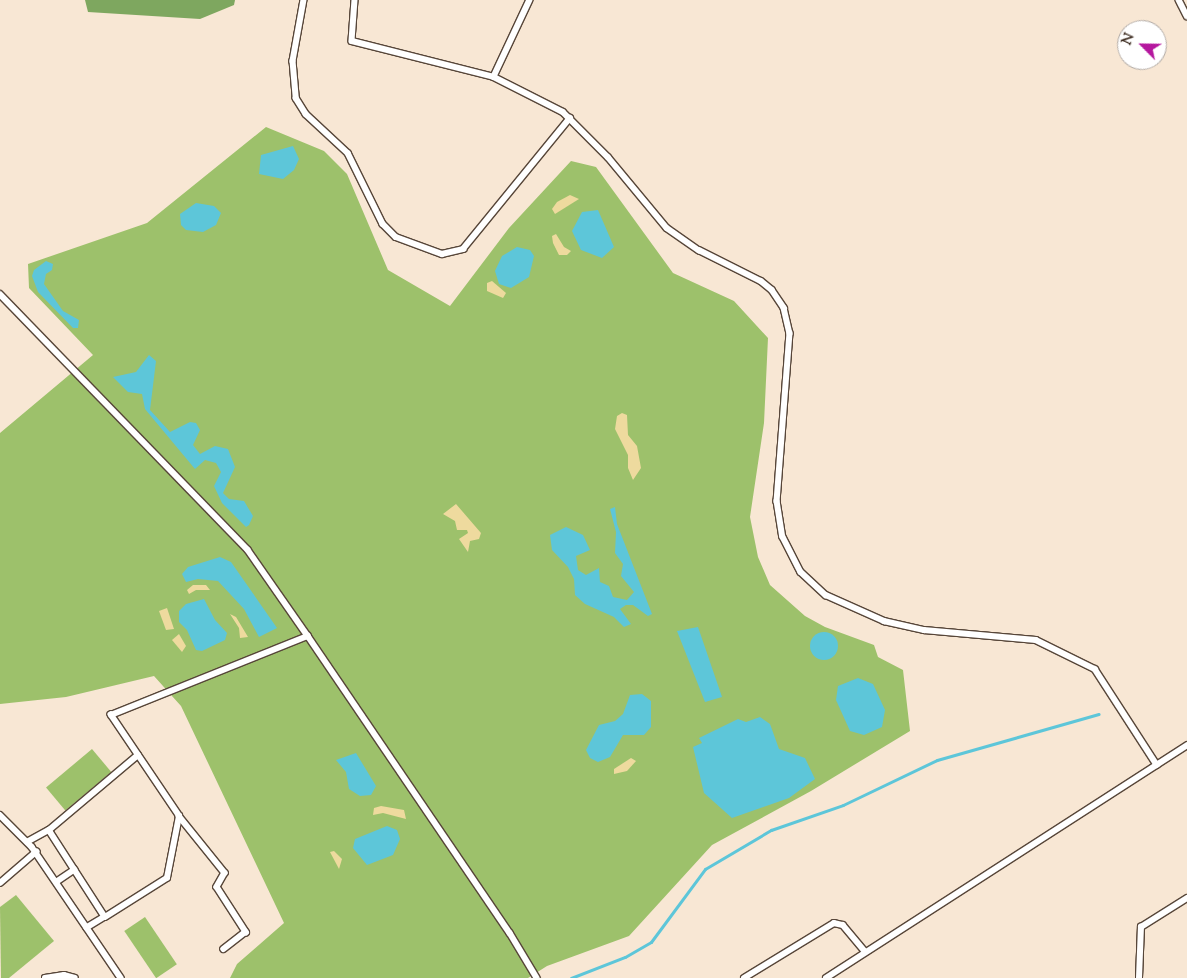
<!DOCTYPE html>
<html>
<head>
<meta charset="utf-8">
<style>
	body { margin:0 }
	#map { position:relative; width:1187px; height:978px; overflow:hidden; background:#f8e7d4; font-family:"Sorts Mill Goudy",serif }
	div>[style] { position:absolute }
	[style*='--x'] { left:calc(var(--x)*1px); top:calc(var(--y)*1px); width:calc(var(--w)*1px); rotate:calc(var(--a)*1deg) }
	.green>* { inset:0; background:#9dc16b; transform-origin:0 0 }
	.forest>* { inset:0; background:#7ea75f }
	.sand>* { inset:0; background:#eeda9e }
	.water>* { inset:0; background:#5dc6d9 }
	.round { border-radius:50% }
	.stream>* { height:3px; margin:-1.5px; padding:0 1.5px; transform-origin:1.5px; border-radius:1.5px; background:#5dc6d9 }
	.roads { filter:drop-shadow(1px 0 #574639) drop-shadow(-1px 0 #574639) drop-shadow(0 1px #574639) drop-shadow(0 -1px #574639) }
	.lane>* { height:5.5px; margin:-2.75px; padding:0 2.75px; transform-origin:2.75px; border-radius:2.75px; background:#fff }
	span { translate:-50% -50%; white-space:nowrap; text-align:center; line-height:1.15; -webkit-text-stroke:5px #fff; paint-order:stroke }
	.north { position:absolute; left:1117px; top:20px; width:50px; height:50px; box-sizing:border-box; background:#fff; border:1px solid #b1aaa5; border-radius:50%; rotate:293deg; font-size:14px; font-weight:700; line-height:20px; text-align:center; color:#3b2a1e }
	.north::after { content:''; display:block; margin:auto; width:18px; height:22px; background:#b5179e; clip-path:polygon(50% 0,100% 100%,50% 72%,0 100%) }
</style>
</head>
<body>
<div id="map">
	<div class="green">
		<div style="clip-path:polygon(266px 127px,324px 151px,347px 174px,388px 270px,450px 306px,509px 228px,571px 161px,596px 167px,673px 273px,734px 301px,768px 338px,764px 423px,750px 517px,758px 557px,770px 585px,805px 616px,825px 627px,874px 645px,878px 657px,903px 670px,910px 731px,811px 791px,712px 845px,629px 936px,547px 966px,528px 978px,230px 978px,237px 964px,284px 923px,181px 706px,154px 676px,66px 697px,0 704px,0 433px,93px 355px,29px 288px,28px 264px,147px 223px)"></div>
		<div style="left:92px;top:749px;width:30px;height:60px;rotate:50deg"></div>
		<div style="clip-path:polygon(16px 895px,54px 941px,9px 978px,1px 978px,0 907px)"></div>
		<div style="left:145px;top:917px;width:57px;height:25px;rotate:56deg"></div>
	</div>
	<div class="forest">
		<div style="clip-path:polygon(85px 0,235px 0,234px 5px,200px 19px,88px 12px)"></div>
	</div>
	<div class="sand">
		<div style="clip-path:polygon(570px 195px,579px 199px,555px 214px,552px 209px,557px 202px)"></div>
		<div style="clip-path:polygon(556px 234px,564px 247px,571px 251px,567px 255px,559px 255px,553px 243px,552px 236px)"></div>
		<div style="clip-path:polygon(492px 281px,506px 293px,503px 298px,487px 291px,487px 283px)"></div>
		<div style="clip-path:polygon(622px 413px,627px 415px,628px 435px,637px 446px,641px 468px,633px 480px,628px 468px,628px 455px,615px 429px,617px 416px)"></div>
		<div style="clip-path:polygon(456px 504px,481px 533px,479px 539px,470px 541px,468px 552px,459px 539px,468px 533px,467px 530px,457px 530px,455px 521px,443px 514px)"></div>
		<div style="clip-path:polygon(193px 585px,206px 585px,210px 590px,196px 590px,189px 594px,187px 590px)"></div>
		<div style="clip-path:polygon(167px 608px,174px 629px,166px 630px,159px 611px)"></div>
		<div style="clip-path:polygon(230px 614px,236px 617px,248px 637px,240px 638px,239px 628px)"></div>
		<div style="clip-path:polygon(179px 634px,186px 646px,182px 652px,172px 640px)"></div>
		<div style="clip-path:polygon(631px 758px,636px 761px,627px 771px,614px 774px,614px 769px)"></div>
		<div style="clip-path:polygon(381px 806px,404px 810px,406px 819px,383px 813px,373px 815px,374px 808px)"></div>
		<div style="clip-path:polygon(334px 851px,342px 859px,339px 869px,330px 852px)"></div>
	</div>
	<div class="water">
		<div style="clip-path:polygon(293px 146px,299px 159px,294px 170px,283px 179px,259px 174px,261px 155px)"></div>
		<div style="clip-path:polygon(196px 203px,214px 206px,221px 213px,216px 225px,203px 232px,186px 230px,181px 225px,180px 214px)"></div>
		<div style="clip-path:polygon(598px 210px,614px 247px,602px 258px,581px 250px,572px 231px,582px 212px)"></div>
		<div style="clip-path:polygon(517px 247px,530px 250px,534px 256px,529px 277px,511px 288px,499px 284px,495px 271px,502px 256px)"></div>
		<div style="clip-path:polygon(46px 261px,53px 264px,52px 270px,46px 274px,44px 284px,63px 311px,79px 320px,78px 328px,73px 328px,38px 292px,32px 276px,34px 270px)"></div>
		<div style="clip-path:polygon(149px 355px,156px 361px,150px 410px,170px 432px,190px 422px,196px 423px,200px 430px,193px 445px,200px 454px,215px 446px,228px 449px,235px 467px,223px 493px,229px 499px,244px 501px,253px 516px,249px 525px,246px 527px,222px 503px,214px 486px,221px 472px,216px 463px,205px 460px,195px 469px,145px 409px,142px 394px,128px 392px,113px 377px,136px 372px)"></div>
		<div style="clip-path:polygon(615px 507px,617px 524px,652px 614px,648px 616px,633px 605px,626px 605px,620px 609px,631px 624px,624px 627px,614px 617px,585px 604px,575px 595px,574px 579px,568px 567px,552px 550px,550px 535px,566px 527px,583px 535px,590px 550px,576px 556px,578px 570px,586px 575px,599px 568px,600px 582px,609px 586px,613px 597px,627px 600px,634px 592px,621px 576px,623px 564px,615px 553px,616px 532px,610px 509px)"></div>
		<div style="clip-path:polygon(220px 557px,231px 562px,277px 628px,259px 637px,244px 609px,218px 581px,198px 579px,186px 582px,182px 574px,188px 567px)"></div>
		<div style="clip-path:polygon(204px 599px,215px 620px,227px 633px,225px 640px,202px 651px,196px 650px,187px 630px,179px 622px,179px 611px,186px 604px)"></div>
		<div style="clip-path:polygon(698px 627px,722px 697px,705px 702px,677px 631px)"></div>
		<div class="round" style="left:810px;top:632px;width:28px;height:28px"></div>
		<div style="clip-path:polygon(858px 678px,873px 684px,885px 710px,882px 727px,864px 735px,850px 731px,836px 700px,838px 686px)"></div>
		<div style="clip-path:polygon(642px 694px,651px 701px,651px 727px,644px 735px,623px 735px,610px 757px,598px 762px,590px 758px,586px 750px,599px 725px,615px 721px,623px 714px,630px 695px)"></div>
		<div style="clip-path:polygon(760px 717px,770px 724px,779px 749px,805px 758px,815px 779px,789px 798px,732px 818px,704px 793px,693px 747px,702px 743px,699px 738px,738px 719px,746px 722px)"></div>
		<div style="clip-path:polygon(356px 753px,376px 786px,371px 795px,360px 796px,349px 789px,346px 772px,336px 760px)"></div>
		<div style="clip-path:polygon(387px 826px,397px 830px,400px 839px,393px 855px,367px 865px,353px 848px,355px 839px)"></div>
	</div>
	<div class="stream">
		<div style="--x:571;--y:978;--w:58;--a:-21.3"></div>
		<div style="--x:625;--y:957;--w:30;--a:-30"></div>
		<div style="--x:651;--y:942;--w:91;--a:-53.5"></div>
		<div style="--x:705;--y:869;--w:77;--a:-30.6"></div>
		<div style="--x:771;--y:830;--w:76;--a:-19.1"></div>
		<div style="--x:843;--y:805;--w:104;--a:-25.6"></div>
		<div style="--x:937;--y:760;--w:168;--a:-15.9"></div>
	</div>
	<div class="roads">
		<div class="lane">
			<div style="--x:304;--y:0;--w:62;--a:100.2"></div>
			<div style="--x:293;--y:61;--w:37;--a:85"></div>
			<div style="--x:296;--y:98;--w:19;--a:58"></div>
			<div style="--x:306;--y:114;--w:57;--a:42.9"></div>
			<div style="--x:348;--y:153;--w:79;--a:63.8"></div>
			<div style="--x:383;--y:224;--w:18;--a:45"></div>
			<div style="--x:396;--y:237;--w:49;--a:20.3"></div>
			<div style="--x:442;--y:254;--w:22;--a:-13"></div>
			<div style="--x:463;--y:249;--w:169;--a:-50.8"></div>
			<div style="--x:355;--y:0;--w:41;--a:94.2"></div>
			<div style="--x:352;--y:41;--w:146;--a:14.2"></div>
			<div style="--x:530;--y:0;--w:85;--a:115.1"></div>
			<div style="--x:494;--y:77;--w:77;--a:26.9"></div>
			<div style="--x:563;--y:112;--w:64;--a:45"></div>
			<div style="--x:608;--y:157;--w:92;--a:50.3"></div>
			<div style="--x:667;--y:228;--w:39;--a:35"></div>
			<div style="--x:699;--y:250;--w:69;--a:26.6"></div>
			<div style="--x:761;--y:281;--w:14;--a:39"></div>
			<div style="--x:772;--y:290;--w:22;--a:56"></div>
			<div style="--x:784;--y:308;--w:26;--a:77"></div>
			<div style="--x:790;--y:333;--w:169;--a:94.4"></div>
			<div style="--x:777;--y:501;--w:36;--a:81"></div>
			<div style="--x:783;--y:537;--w:39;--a:63"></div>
			<div style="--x:801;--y:572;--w:34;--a:43"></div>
			<div style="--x:826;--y:595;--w:64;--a:24.1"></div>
			<div style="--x:884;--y:621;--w:41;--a:12.7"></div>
			<div style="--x:924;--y:630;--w:112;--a:5.1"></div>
			<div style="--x:1036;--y:640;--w:66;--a:26.2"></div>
			<div style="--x:1095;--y:669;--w:114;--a:57.1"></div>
			<div style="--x:1179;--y:0;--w:18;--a:63"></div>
			<div style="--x:0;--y:294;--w:356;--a:45.9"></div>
			<div style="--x:248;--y:550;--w:105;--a:55.1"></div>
			<div style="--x:0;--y:815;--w:45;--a:45"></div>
			<div style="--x:32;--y:847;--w:158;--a:55.8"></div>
			<div style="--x:179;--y:816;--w:73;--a:51.1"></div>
			<div style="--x:225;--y:873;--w:16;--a:120"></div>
			<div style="--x:217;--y:887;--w:54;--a:57.2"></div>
			<div style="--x:246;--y:932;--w:28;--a:142"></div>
			<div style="--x:49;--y:830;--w:116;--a:-40.1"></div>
			<div style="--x:27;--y:842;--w:25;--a:-29"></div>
			<div style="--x:49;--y:830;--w:103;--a:57.2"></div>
			<div style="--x:105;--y:917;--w:21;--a:149"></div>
			<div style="--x:56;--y:882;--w:22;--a:-34"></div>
			<div style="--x:0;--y:883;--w:48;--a:-40.7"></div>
			<div style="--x:105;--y:917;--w:73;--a:-32.2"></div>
			<div style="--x:167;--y:878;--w:63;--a:-79"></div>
			<div style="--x:179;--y:816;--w:122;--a:-124"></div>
			<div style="--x:111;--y:715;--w:212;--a:-21.9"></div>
			<div style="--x:308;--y:636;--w:359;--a:55.8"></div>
			<div style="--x:510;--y:933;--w:52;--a:59"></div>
			<div style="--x:45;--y:978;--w:19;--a:-9"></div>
			<div style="--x:64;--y:975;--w:11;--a:15"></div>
			<div style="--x:744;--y:978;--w:105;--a:-31.4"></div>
			<div style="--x:834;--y:923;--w:9;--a:13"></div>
			<div style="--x:843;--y:925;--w:35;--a:50"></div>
			<div style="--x:826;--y:978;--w:430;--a:-32.8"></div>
			<div style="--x:1139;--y:978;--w:51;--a:-87.8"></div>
			<div style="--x:1141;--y:927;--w:54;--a:-32.2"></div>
		</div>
	</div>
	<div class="north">N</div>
</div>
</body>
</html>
